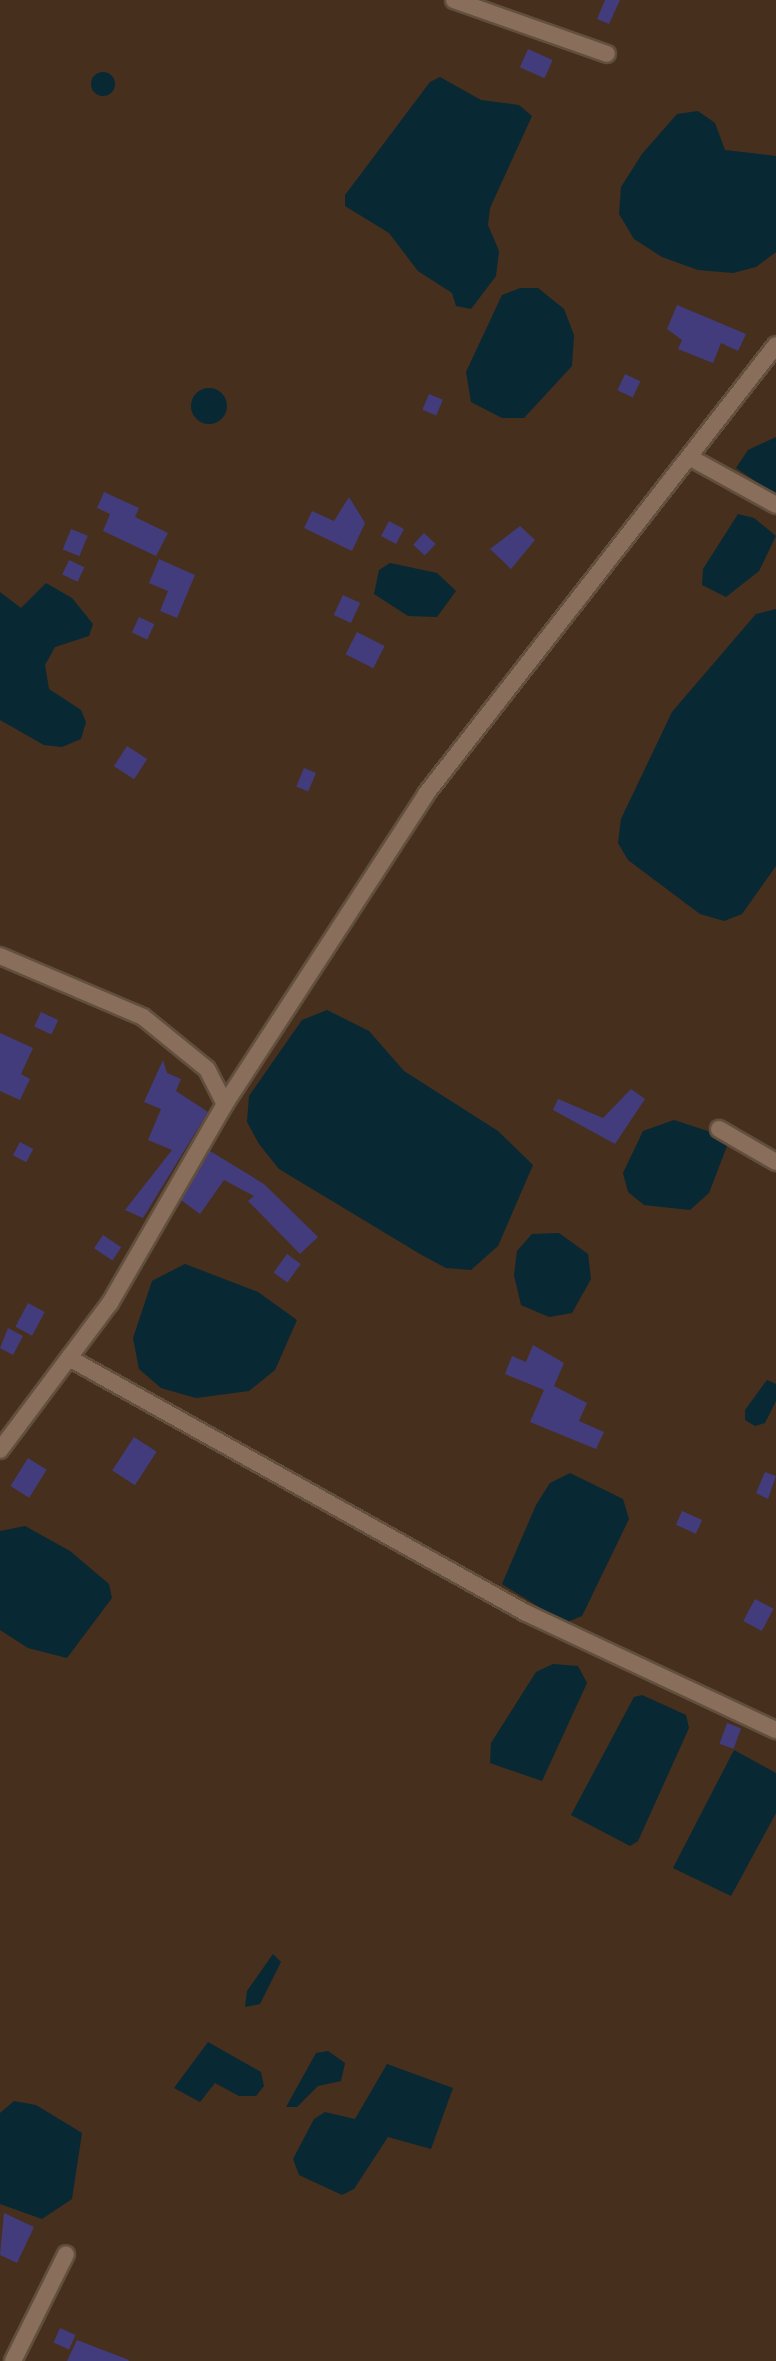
<!DOCTYPE html>
<html>
<head>
<meta charset="utf-8">
<style>
	body { margin:0 }
	#map { position:relative; width:776px; height:2361px; overflow:hidden; background:#462f1d; font-family:"Roboto Condensed",sans-serif }
	div>[style] { position:absolute }
	[style*='--x'] { left:calc(var(--x)*1px); top:calc(var(--y)*1px); width:calc(var(--w)*1px); rotate:calc(var(--a)*1deg) }
	.water>* { inset:0; background:#082834 }
	.round { border-radius:50% }
	.building>* { inset:0; background:#433c7c; transform-origin:0 0 }
	.roads { filter:drop-shadow(2px 0 #624f3e) drop-shadow(-2px 0 #624f3e) drop-shadow(0 2px #624f3e) drop-shadow(0 -2px #624f3e) }
	.street>* { height:16px; margin:-8px; padding:0 8px; transform-origin:8px; border-radius:8px; background:#896f5b }
	span { translate:-50% -50%; white-space:nowrap; text-align:center; line-height:1.15; -webkit-text-stroke:6px #3c2514; paint-order:stroke }
</style>
</head>
<body>
<div id="map">
	<div class="water">
		<div class="round" style="left:91px;top:72px;width:24px;height:24px"></div>
		<div style="clip-path:polygon(440px 77px,481px 100px,519px 105px,532px 116px,490px 208px,488px 225px,499px 251px,496px 276px,471px 309px,456px 306px,452px 293px,418px 271px,389px 233px,345px 206px,345px 195px,430px 82px)"></div>
		<div style="clip-path:polygon(698px 111px,715px 123px,725px 150px,776px 156px,776px 252px,756px 267px,733px 273px,698px 270px,662px 257px,634px 239px,619px 214px,621px 187px,642px 154px,677px 114px)"></div>
		<div style="clip-path:polygon(520px 288px,538px 288px,564px 309px,574px 335px,572px 366px,524px 418px,502px 418px,471px 402px,466px 372px,502px 295px)"></div>
		<div class="round" style="left:191px;top:388px;width:36px;height:36px"></div>
		<div style="clip-path:polygon(776px 437px,776px 495px,736px 468px,748px 450px)"></div>
		<div style="clip-path:polygon(738px 514px,754px 518px,776px 536px,759px 571px,726px 597px,702px 585px,703px 569px)"></div>
		<div style="clip-path:polygon(390px 563px,437px 573px,456px 591px,437px 617px,408px 616px,374px 594px,379px 570px)"></div>
		<div style="clip-path:polygon(46px 583px,72px 598px,93px 624px,89px 636px,55px 647px,45px 665px,49px 689px,81px 710px,86px 722px,81px 739px,62px 747px,44px 745px,0 720px,0 592px,21px 608px)"></div>
		<div style="clip-path:polygon(776px 609px,776px 866px,742px 914px,724px 921px,700px 914px,628px 860px,618px 843px,621px 819px,672px 712px,756px 614px)"></div>
		<div style="clip-path:polygon(327px 1010px,369px 1031px,404px 1071px,498px 1131px,533px 1165px,498px 1246px,471px 1270px,446px 1268px,420px 1254px,279px 1169px,259px 1144px,247px 1122px,249px 1096px,302px 1020px)"></div>
		<div style="clip-path:polygon(674px 1120px,720px 1135px,727px 1146px,709px 1193px,690px 1210px,644px 1205px,628px 1192px,623px 1173px,643px 1131px)"></div>
		<div style="clip-path:polygon(559px 1233px,588px 1254px,591px 1279px,572px 1313px,549px 1317px,521px 1305px,514px 1275px,517px 1251px,532px 1234px)"></div>
		<div style="clip-path:polygon(185px 1264px,258px 1292px,297px 1320px,275px 1370px,249px 1391px,196px 1398px,161px 1388px,139px 1369px,133px 1338px,152px 1281px)"></div>
		<div style="clip-path:polygon(767px 1380px,776px 1384px,776px 1401px,765px 1423px,755px 1426px,745px 1420px,745px 1410px)"></div>
		<div style="clip-path:polygon(570px 1473px,623px 1499px,629px 1519px,582px 1616px,565px 1623px,502px 1584px,536px 1505px,550px 1483px)"></div>
		<div style="clip-path:polygon(25px 1526px,70px 1551px,109px 1584px,112px 1598px,67px 1658px,28px 1648px,0 1630px,0 1531px)"></div>
		<div style="clip-path:polygon(553px 1664px,578px 1666px,587px 1683px,542px 1781px,490px 1763px,491px 1743px,536px 1672px)"></div>
		<div style="clip-path:polygon(642px 1695px,686px 1715px,689px 1728px,638px 1841px,630px 1846px,571px 1815px,634px 1697px)"></div>
		<div style="clip-path:polygon(734px 1750px,776px 1773px,776px 1813px,731px 1896px,673px 1868px)"></div>
		<div style="clip-path:polygon(273px 1954px,281px 1962px,260px 2004px,245px 2007px,247px 1991px)"></div>
		<div style="clip-path:polygon(208px 2042px,261px 2072px,264px 2086px,256px 2096px,239px 2096px,215px 2083px,200px 2102px,174px 2088px)"></div>
		<div style="clip-path:polygon(328px 2051px,345px 2063px,341px 2081px,318px 2086px,297px 2107px,286px 2107px,316px 2053px)"></div>
		<div style="clip-path:polygon(387px 2064px,453px 2088px,431px 2149px,388px 2137px,354px 2189px,342px 2195px,299px 2175px,293px 2159px,314px 2119px,325px 2112px,355px 2119px)"></div>
		<div style="clip-path:polygon(14px 2101px,36px 2105px,82px 2133px,72px 2199px,42px 2219px,0 2204px,0 2113px)"></div>
	</div>
	<div class="building">
		<div style="clip-path:polygon(605px 0,620px 0,609px 24px,597px 19px)"></div>
		<div style="left:528px;top:49px;width:27px;height:20px;rotate:24deg"></div>
		<div style="clip-path:polygon(677px 305px,746px 334px,738px 351px,721px 343px,713px 363px,678px 349px,682px 340px,667px 329px)"></div>
		<div style="left:625px;top:374px;width:17px;height:18px;rotate:25deg"></div>
		<div style="left:429px;top:394px;width:15px;height:17px;rotate:23deg"></div>
		<div style="clip-path:polygon(104px 492px,139px 508px,135px 517px,168px 533px,156px 556px,103px 531px,110px 514px,97px 508px)"></div>
		<div style="clip-path:polygon(349px 497px,365px 523px,352px 551px,304px 528px,312px 511px,334px 521px)"></div>
		<div style="left:389px;top:521px;width:17px;height:17px;rotate:28deg"></div>
		<div style="clip-path:polygon(520px 526px,535px 540px,511px 569px,490px 549px)"></div>
		<div style="left:71px;top:529px;width:18px;height:22px;rotate:22deg"></div>
		<div style="left:424px;top:533px;width:16px;height:16px;rotate:43deg"></div>
		<div style="clip-path:polygon(159px 559px,195px 575px,177px 618px,160px 611px,168px 591px,149px 583px)"></div>
		<div style="left:69px;top:560px;width:17px;height:16px;rotate:25deg"></div>
		<div style="left:343px;top:595px;width:19px;height:22px;rotate:25deg"></div>
		<div style="left:139px;top:617px;width:17px;height:17px;rotate:25deg"></div>
		<div style="left:357px;top:632px;width:31px;height:25px;rotate:27deg"></div>
		<div style="left:127px;top:746px;width:24px;height:24px;rotate:33deg"></div>
		<div style="left:304px;top:768px;width:13px;height:20px;rotate:23deg"></div>
		<div style="left:41px;top:1012px;width:19px;height:16px;rotate:25deg"></div>
		<div style="clip-path:polygon(0 1033px,33px 1048px,21px 1074px,30px 1079px,20px 1100px,0 1091px)"></div>
		<div style="clip-path:polygon(163px 1060px,167px 1073px,181px 1079px,176px 1091px,208px 1112px,143px 1218px,125px 1210px,172px 1150px,148px 1140px,161px 1109px,144px 1102px)"></div>
		<div style="clip-path:polygon(631px 1089px,645px 1099px,615px 1144px,553px 1110px,558px 1099px,603px 1118px)"></div>
		<div style="left:20px;top:1142px;width:15px;height:15px;rotate:28deg"></div>
		<div style="clip-path:polygon(210px 1151px,264px 1184px,318px 1237px,300px 1254px,248px 1201px,254px 1196px,224px 1180px,200px 1214px,181px 1200px)"></div>
		<div style="left:103px;top:1235px;width:22px;height:16px;rotate:34deg"></div>
		<div style="left:287px;top:1254px;width:17px;height:23px;rotate:36deg"></div>
		<div style="left:28px;top:1303px;width:19px;height:27px;rotate:28deg"></div>
		<div style="clip-path:polygon(8px 1328px,23px 1336px,13px 1355px,0 1348px)"></div>
		<div style="clip-path:polygon(533px 1345px,564px 1363px,554px 1386px,587px 1403px,579px 1421px,604px 1432px,596px 1449px,530px 1422px,544px 1390px,505px 1374px,512px 1356px,526px 1362px)"></div>
		<div style="left:134px;top:1437px;width:27px;height:40px;rotate:33deg"></div>
		<div style="left:28px;top:1458px;width:22px;height:33px;rotate:32deg"></div>
		<div style="clip-path:polygon(765px 1472px,776px 1476px,768px 1499px,756px 1493px)"></div>
		<div style="left:682px;top:1511px;width:22px;height:15px;rotate:24deg"></div>
		<div style="left:755px;top:1599px;width:21px;height:25px;rotate:28deg"></div>
		<div style="left:727px;top:1723px;width:15px;height:22px;rotate:20deg"></div>
		<div style="clip-path:polygon(4px 2213px,34px 2227px,17px 2263px,0 2255px)"></div>
		<div style="left:60px;top:2328px;width:17px;height:16px;rotate:24deg"></div>
		<div style="clip-path:polygon(77px 2340px,129px 2360px,128px 2361px,67px 2361px)"></div>
	</div>
	<div class="roads">
		<div class="street">
			<div style="--x:454;--y:0;--w:162;--a:19.4"></div>
			<div style="--x:691;--y:458;--w:97;--a:28.9"></div>
			<div style="--x:0;--y:956;--w:155;--a:23.1"></div>
			<div style="--x:143;--y:1017;--w:82;--a:39.1"></div>
			<div style="--x:207;--y:1069;--w:39;--a:63"></div>
			<div style="--x:719;--y:1129;--w:66;--a:30.1"></div>
			<div style="--x:69;--y:1358;--w:523;--a:29.16"></div>
			<div style="--x:526;--y:1613;--w:276;--a:25.1"></div>
			<div style="--x:0;--y:1450;--w:184;--a:-53.2"></div>
			<div style="--x:110;--y:1303;--w:230;--a:-60"></div>
			<div style="--x:225;--y:1104;--w:369;--a:-57"></div>
			<div style="--x:426;--y:794;--w:569;--a:-52.06"></div>
			<div style="--x:13;--y:2361;--w:119;--a:-63.6"></div>
		</div>
	</div>
</div>
</body>
</html>
